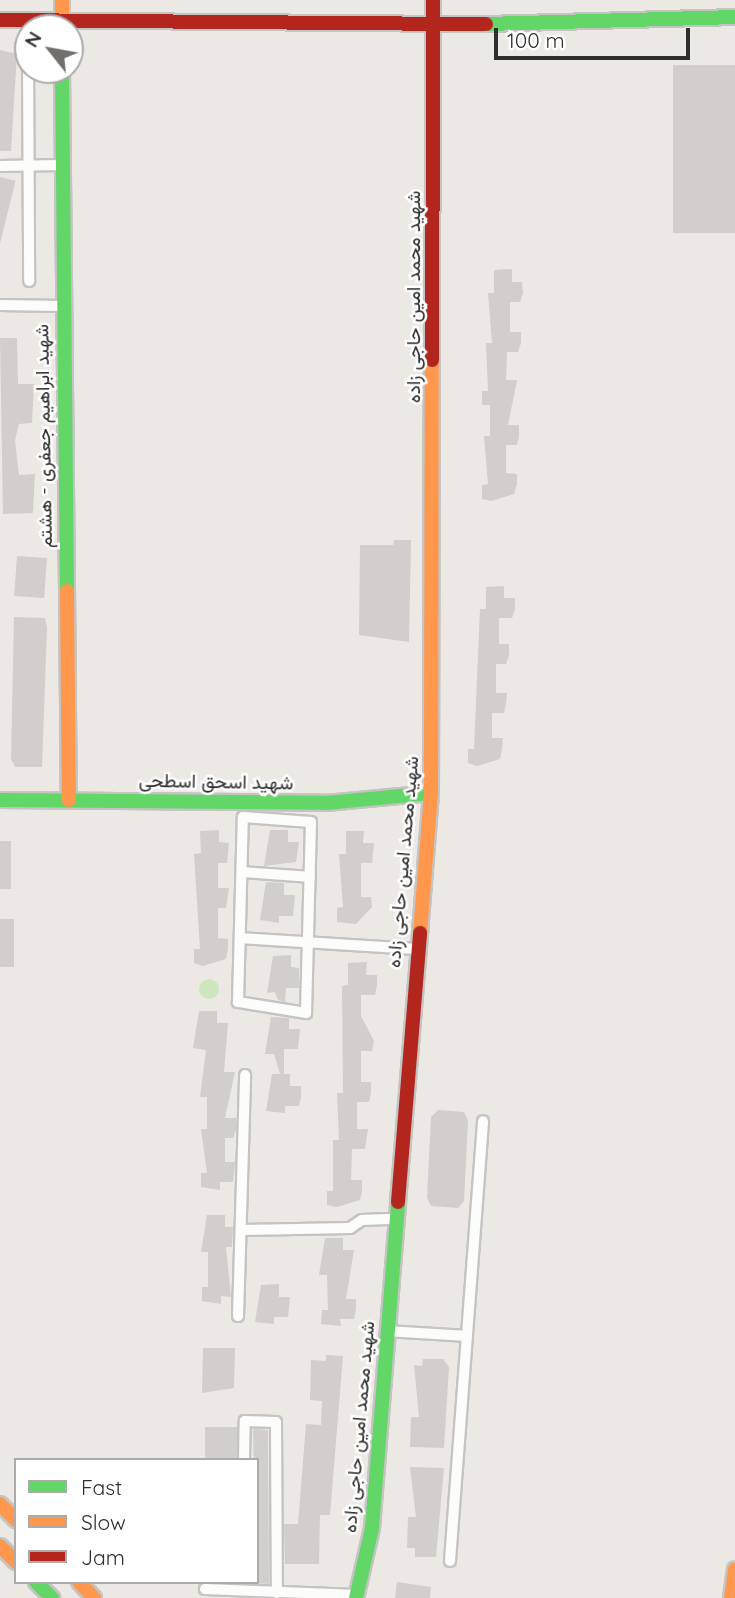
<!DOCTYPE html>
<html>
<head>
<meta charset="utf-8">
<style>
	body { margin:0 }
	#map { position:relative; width:735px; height:1598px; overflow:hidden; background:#ece8e4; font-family:Quicksand,Vazirmatn,sans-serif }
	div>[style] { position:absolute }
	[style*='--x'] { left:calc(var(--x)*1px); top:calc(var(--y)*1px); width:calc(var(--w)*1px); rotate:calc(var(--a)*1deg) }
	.green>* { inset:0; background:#cee6be }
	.round { border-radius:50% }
	.building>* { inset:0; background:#d1cecb; transform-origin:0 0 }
	.roads { filter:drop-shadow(2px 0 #c5c4c5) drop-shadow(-2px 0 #c5c4c5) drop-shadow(0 2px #c5c4c5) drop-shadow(0 -2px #c5c4c5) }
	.street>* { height:10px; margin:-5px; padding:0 5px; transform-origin:5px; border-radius:5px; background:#fcfcfb }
	.fast>* { height:14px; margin:-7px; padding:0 7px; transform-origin:7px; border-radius:7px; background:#63d668 }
	.slow>* { height:14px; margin:-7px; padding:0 7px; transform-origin:7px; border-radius:7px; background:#ff974d }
	.jam>* { height:14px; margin:-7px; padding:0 7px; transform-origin:7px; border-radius:7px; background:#b3261e }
	span { translate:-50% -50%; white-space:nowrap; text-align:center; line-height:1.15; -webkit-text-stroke:5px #fff; paint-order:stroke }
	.street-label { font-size:19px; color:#2e2e2e }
	.legend { position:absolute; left:14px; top:1458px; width:245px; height:126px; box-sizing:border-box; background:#fff; border:2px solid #ababab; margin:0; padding:9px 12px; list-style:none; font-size:21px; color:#2e2e2e }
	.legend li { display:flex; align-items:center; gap:14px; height:35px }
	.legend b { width:35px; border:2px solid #ababab }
	.north { position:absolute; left:14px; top:14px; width:70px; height:70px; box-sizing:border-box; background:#fff; border:2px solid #ababab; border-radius:50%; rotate:301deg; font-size:19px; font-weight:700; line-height:28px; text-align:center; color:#2e2e2e }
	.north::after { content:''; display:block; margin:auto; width:24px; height:32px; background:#706f6e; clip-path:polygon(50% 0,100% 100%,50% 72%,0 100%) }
	.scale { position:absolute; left:494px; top:28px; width:196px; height:32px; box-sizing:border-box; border:4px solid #2e2e2e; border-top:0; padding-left:9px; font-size:21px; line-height:24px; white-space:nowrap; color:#2e2e2e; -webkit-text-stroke:5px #fff; paint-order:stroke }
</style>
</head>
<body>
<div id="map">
	<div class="green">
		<div class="round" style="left:199px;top:979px;width:20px;height:20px"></div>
	</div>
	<div class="building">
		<div style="clip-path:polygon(0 50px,17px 54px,11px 151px,0 151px)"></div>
		<div style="left:673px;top:65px;width:62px;height:168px"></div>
		<div style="left:0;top:177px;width:16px;height:97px;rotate:14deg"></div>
		<div style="clip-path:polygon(512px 269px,512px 282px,522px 282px,523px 293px,520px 302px,510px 302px,510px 332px,521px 332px,521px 343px,518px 352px,507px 352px,506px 380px,517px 380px,508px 425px,519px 425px,519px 436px,517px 445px,506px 445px,506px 473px,517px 474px,517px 484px,514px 494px,491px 501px,482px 499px,482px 485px,488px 484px,484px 436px,490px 436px,490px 405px,482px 405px,482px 391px,488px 391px,486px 343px,492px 343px,488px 293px,494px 293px,494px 270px)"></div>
		<div style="clip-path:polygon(0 338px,17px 338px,18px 384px,34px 384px,32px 423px,19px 424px,15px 440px,19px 475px,35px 474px,33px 513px,3px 514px)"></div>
		<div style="clip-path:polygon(394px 540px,411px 540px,409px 642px,359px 635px,360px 545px,393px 545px)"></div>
		<div style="left:17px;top:556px;width:30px;height:40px;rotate:4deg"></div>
		<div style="clip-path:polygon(504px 586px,504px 598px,515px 598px,515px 609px,512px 618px,499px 618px,499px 644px,509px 644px,509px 655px,506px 664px,496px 664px,496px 693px,507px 693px,506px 703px,504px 713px,492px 713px,492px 738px,503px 738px,502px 749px,500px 759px,477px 766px,468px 763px,468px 749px,474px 749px,480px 609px,486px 609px,486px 587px)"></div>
		<div style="clip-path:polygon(14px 617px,45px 618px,47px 628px,42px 767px,15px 767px,11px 759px)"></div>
		<div style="clip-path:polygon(219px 830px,219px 842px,229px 843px,227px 863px,218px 863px,218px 888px,229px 888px,226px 908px,218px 908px,218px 938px,228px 939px,228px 949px,226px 959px,203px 966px,194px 963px,194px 949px,200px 949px,194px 854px,201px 853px,200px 831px)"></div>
		<div style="clip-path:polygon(270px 830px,288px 830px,288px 842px,299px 842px,296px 862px,264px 866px)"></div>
		<div style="clip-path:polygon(346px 831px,364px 831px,363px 843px,374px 843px,372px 863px,361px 863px,361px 897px,371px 897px,372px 907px,356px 924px,337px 922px,337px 908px,343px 907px,339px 854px,346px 854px)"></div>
		<div style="left:0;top:841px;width:11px;height:48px"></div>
		<div style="clip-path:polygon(266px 882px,284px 883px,284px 895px,295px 895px,293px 916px,279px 916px,279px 923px,260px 920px)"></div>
		<div style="left:0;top:919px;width:14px;height:48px"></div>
		<div style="clip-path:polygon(291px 955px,291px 967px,299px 968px,299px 988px,286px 988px,285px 1002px,278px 1000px,275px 992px,267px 993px,273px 956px)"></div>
		<div style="clip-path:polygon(367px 962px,366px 975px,377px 975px,377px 985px,375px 995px,361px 995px,361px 1016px,374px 1041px,372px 1051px,361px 1051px,361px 1082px,371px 1082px,371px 1093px,369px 1102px,357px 1102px,357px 1129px,368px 1129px,365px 1149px,352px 1149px,351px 1180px,362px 1180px,362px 1191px,360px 1200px,337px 1207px,327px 1205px,327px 1191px,333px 1191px,333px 1140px,339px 1140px,337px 1093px,343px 1093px,342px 986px,348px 985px,348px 963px)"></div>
		<div style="clip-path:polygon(199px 1011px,217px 1011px,217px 1023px,228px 1023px,224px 1072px,235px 1072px,225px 1118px,236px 1118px,236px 1129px,233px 1138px,225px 1138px,225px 1162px,235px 1162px,234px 1173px,233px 1182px,220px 1182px,220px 1190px,201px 1187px,201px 1173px,207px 1173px,201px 1129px,207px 1129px,207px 1097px,200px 1097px,206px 1050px,193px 1048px)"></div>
		<div style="clip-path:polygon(271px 1017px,289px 1018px,289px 1029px,300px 1029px,298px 1049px,284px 1049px,284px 1074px,290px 1074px,290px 1086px,301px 1086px,301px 1097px,299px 1106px,285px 1106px,285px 1113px,266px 1111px,272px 1074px,280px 1074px,274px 1054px,265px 1054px)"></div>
		<div style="clip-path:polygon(438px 1110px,464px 1112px,468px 1120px,464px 1201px,458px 1208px,431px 1206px,427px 1198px,431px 1117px)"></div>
		<div style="clip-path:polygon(207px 1215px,225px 1215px,225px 1227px,233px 1227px,232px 1247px,226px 1247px,231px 1297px,221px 1296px,221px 1304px,202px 1301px,202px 1287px,208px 1287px,208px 1252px,201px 1252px)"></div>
		<div style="clip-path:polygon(325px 1238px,343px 1238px,343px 1250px,354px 1250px,346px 1299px,356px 1299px,356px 1309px,354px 1319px,340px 1319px,341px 1326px,321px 1324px,322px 1310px,328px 1310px,327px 1275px,319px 1275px)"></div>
		<div style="clip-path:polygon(279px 1284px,279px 1297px,290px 1297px,288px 1317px,274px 1317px,274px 1324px,255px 1322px,261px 1285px)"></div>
		<div style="clip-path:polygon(203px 1348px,235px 1348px,234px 1388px,202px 1393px)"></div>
		<div style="clip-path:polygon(326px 1355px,343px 1356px,330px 1515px,320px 1515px,319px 1564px,285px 1564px,284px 1524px,298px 1524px,306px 1424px,321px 1425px,322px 1401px,310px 1400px,311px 1360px,326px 1361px)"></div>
		<div style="clip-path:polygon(423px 1359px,443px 1359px,449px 1367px,444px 1448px,410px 1447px,411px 1417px,419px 1417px,414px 1365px,422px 1366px)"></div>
		<div style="left:205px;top:1427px;width:32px;height:33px"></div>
		<div style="clip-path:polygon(253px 1429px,268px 1430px,269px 1584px,257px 1583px)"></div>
		<div style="clip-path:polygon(410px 1467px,444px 1468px,436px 1557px,415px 1557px,415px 1548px,407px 1548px,408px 1517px,416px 1517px)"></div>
		<div style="clip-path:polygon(397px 1582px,431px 1587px,430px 1598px,395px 1598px)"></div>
	</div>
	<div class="roads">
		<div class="street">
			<div style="--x:28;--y:58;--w:223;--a:89.7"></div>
			<div style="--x:0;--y:166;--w:62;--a:-0.9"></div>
			<div style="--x:0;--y:305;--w:62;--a:0.9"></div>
			<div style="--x:243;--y:817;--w:68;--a:4.2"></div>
			<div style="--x:311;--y:822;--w:191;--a:91.5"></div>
			<div style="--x:306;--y:1013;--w:69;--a:-170.8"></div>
			<div style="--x:238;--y:1002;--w:185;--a:-88.5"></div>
			<div style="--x:242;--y:872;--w:68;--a:4.2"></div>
			<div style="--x:240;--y:938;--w:175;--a:3.6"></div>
			<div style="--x:242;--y:1230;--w:108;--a:-1.1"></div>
			<div style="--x:350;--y:1228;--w:14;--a:-34"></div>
			<div style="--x:362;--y:1220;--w:33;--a:-2"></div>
			<div style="--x:238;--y:1316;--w:241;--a:-88.3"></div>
			<div style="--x:387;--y:1331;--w:80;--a:3.6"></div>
			<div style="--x:244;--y:1460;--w:39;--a:-89"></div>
			<div style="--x:245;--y:1421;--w:31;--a:2"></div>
			<div style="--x:276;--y:1422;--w:171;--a:89.7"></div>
			<div style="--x:450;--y:1561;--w:441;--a:-85.7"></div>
			<div style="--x:205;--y:1589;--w:152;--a:2.3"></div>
		</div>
		<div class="fast">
			<div style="--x:486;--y:24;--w:249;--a:-1.6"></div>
			<div style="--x:62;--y:70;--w:521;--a:89.45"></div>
			<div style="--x:0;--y:800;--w:326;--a:0.5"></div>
			<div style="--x:326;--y:803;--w:105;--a:-5.4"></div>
			<div style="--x:36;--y:1582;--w:23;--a:45"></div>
			<div style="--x:356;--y:1598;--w:72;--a:-77.1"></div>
			<div style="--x:372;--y:1528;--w:327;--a:-85.4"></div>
		</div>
		<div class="slow">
			<div style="--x:62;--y:0;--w:27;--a:90"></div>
			<div style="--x:67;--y:591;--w:209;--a:89.5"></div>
			<div style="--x:420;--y:933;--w:140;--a:-85.5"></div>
			<div style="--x:431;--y:793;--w:433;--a:-89.9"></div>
			<div style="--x:0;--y:1504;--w:23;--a:45"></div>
			<div style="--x:0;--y:1546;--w:23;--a:45"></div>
			<div style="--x:79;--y:1582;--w:22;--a:47"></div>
			<div style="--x:731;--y:1598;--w:29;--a:-82"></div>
		</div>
		<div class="jam">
			<div style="--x:0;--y:20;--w:486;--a:0.5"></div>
			<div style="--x:432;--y:360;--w:360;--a:-89.8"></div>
			<div style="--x:398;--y:1202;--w:270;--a:-85.3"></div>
		</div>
	</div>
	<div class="street-label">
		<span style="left:414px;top:297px;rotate:-90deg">شهید محمد امین حاجی زاده</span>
		<span style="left:44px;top:436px;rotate:-91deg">شهید ابراهیم جعفری - هشتم</span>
		<span style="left:216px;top:782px;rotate:1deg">شهید اسحق اسطحی</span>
		<span style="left:403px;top:862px;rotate:-85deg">شهید محمد امین حاجی زاده</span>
		<span style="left:359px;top:1427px;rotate:-85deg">شهید محمد امین حاجی زاده</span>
	</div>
	<ul class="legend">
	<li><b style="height:9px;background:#63d668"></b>Fast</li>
	<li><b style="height:9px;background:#ff974d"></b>Slow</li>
	<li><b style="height:9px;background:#b3261e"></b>Jam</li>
	</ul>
	<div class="north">N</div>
	<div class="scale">100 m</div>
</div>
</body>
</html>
